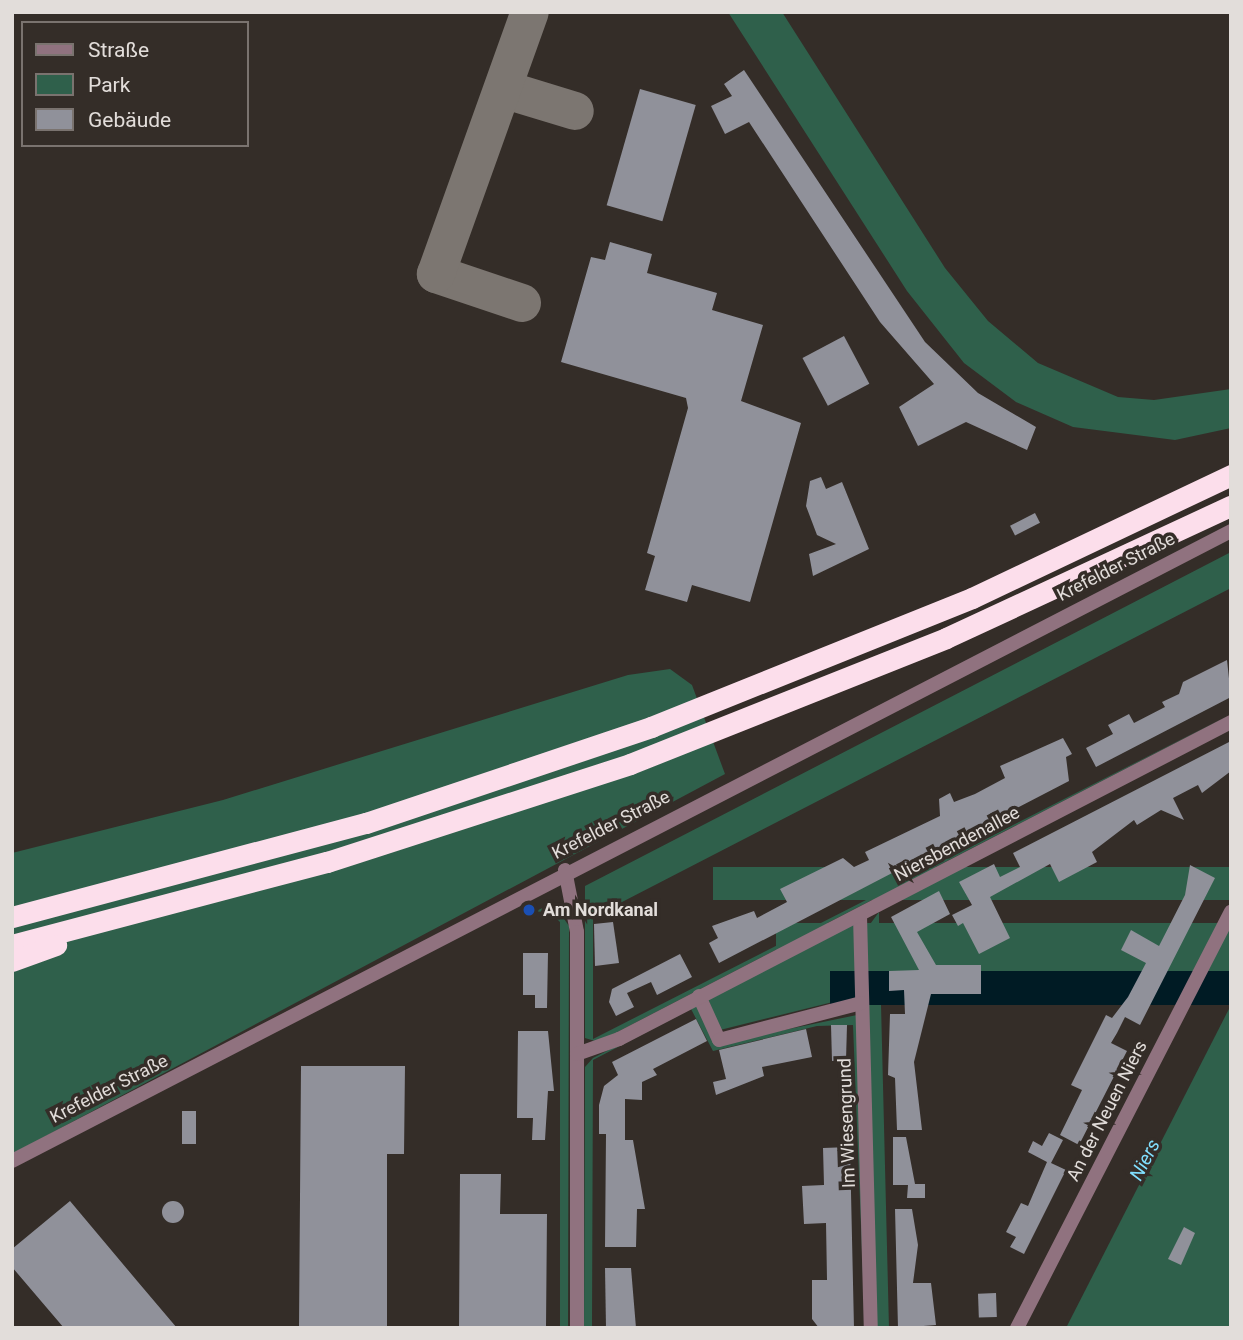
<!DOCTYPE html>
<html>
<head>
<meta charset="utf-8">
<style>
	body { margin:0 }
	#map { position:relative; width:1243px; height:1340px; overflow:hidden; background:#342d28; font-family:Roboto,sans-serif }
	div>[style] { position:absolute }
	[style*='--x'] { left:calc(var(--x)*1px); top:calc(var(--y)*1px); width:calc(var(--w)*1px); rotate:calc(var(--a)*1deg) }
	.green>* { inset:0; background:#2f604b; transform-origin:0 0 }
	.water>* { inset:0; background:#001b24; transform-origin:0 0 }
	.taxiway>* { height:38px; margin:-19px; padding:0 19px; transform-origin:19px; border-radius:19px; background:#7c7671 }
	.building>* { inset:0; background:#90919a; transform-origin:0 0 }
	.round { border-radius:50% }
	.minor>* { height:14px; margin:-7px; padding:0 7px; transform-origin:7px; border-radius:7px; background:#90727f }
	.tertiary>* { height:14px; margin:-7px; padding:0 7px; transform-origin:7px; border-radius:7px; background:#90727f }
	.motorway>* { height:21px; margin:-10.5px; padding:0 10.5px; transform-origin:10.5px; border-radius:10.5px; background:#fcdeeb }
	.dots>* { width:19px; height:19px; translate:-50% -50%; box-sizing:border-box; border:4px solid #342d28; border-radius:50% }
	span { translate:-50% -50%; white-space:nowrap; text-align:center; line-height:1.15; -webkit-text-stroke:7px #342d28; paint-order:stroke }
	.street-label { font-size:18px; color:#e2ddda }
	.poi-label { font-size:18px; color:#e2ddda; font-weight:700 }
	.left { translate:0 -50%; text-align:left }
	.water-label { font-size:19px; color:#81dfff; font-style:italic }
	.frame { position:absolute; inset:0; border:14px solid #e2ddda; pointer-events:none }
	.legend { position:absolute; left:21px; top:21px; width:228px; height:126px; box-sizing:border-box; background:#342d28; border:2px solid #7a736f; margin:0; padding:9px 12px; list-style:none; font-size:21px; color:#e2ddda }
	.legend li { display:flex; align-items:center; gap:14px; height:35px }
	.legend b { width:35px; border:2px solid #7a736f }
</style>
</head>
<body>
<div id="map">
	<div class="green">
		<div style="clip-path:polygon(728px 12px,782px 12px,945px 268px,988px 321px,1038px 363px,1118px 397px,1154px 400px,1231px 389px,1231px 428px,1175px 440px,1073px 427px,1016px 402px,964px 363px,907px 291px)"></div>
		<div style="clip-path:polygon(1231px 552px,1231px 588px,593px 917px,593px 1039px,1231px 714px,598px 1042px,585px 1038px,585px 886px)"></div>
		<div style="clip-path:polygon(670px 669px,692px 685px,725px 774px,12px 1154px,12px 853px,223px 800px,628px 675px)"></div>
		<div style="left:1231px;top:867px;width:33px;height:518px;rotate:90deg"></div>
		<div style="clip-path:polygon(553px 903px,569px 926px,568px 1328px,560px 1328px,560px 922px,549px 911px,534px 912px)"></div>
		<div style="clip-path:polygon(879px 912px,879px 923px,889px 1328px,876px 1328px,865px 931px)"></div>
		<div style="left:1231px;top:923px;width:48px;height:455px;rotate:90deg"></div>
		<div style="clip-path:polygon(847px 928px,855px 939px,853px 997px,720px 1030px,708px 999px)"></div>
		<div style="clip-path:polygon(696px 1005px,715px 1044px,857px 1015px,865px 1328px,853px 1025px,817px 1026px,713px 1051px,691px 1009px,593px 1060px,592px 1328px,584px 1328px,585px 1067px,593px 1058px)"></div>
		<div style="clip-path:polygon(1231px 1005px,1231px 1328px,1066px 1328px)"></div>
	</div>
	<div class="water">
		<div style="left:1231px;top:971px;width:34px;height:401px;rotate:90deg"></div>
	</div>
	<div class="taxiway">
		<div style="--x:503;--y:89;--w:75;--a:17"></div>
		<div style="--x:522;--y:303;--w:91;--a:-161.4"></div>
		<div style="--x:436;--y:274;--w:278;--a:-70.3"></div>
	</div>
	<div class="building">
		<div style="clip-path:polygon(744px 70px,925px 342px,978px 393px,1036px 427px,1027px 450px,966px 422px,918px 446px,899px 407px,934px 384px,880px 322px,749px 122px,725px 134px,711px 106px,732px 96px,724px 84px)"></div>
		<div style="left:640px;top:89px;width:58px;height:121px;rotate:16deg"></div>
		<div style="clip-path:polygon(610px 242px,652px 254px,647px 273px,717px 293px,712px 310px,763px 325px,741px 401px,801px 423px,750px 602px,692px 585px,687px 602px,645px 590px,655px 556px,647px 553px,688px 408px,686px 398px,561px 362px,591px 257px,605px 260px)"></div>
		<div style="left:844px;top:336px;width:54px;height:47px;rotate:62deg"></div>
		<div style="clip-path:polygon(821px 477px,826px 489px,842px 482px,869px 549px,813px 576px,809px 554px,836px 544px,817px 535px,806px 506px,810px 481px)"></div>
		<div style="left:1035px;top:513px;width:11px;height:28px;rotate:63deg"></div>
		<div style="clip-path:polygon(1227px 660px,1231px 697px,1096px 767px,1086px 748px,1113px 734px,1108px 725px,1129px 714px,1134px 723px,1165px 707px,1162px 702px,1179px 694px,1183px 682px)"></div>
		<div style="clip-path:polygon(1063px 738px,1072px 754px,1066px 757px,1069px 781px,719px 963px,709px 943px,718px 938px,712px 926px,754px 911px,757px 918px,787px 902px,780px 889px,843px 858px,854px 867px,869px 860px,865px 852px,940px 816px,939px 799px,950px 793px,954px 802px,975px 794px,1005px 778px,1000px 766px)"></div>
		<div style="clip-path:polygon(1231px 741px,1231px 771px,1202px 793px,1198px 785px,1173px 798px,1184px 820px,1161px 810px,1137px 825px,1134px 820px,1092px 852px,1097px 862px,1059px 882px,1050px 864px,990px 897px,1010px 938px,979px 954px,963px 923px,958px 926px,952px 915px,972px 905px,959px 882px,994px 864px,1000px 877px,1020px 867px,1013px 853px)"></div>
		<div style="clip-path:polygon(1190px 865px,1215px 878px,1140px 1025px,1125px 1017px,1117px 1033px,1111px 1043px,1127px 1051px,1079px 1145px,1060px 1135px,1082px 1090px,1071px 1085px,1106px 1015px,1112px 1018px,1128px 997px,1146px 963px,1121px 950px,1131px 930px,1159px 946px,1185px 895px)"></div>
		<div style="clip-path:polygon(939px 891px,950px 914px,917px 932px,936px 965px,981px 965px,981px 994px,931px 994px,914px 1062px,922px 1130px,897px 1130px,895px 1078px,888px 1075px,890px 1014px,905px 1014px,904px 990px,889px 991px,889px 971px,919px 970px,891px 917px)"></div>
		<div style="clip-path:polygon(613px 922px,619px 963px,595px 966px,594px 924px)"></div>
		<div style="clip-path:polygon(523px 953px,548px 953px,547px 1008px,535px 1008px,535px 995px,523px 995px)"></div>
		<div style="clip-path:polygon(680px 954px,692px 977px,657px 995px,651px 982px,627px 993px,634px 1007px,616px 1016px,609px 1002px,612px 989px)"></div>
		<div style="clip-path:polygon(696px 1019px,707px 1041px,653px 1069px,657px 1075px,642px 1082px,642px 1100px,625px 1099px,625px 1140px,633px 1140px,645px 1209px,637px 1209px,636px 1247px,605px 1247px,606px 1134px,599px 1134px,599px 1105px,604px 1086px,618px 1075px,612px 1062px)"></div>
		<div style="clip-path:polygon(831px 1025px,847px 1025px,846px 1060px,832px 1061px)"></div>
		<div style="clip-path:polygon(806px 1029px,812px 1057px,762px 1067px,764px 1076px,716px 1095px,713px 1082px,726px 1079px,719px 1050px)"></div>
		<div style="clip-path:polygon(518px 1031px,548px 1031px,554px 1091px,548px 1091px,545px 1140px,532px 1140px,533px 1118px,517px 1118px)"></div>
		<div style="clip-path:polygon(301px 1066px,405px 1066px,404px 1154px,387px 1154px,387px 1328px,299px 1328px)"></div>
		<div style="left:182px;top:1111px;width:14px;height:33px"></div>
		<div style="clip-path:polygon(1049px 1133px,1063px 1140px,1051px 1163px,1066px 1170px,1024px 1254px,1010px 1247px,1016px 1237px,1006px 1232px,1021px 1203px,1028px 1206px,1047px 1162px,1028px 1152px,1033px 1141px,1042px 1146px)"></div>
		<div style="clip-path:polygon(893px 1137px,906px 1137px,915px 1184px,925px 1184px,925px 1198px,907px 1198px,908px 1185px,893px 1185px)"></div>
		<div style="clip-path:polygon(850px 1147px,854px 1328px,819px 1328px,812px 1319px,812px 1280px,827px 1280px,826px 1223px,804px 1224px,802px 1186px,824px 1185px,823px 1148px)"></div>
		<div style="clip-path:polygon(460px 1174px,501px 1174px,500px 1214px,547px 1214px,546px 1328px,459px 1328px)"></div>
		<div style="clip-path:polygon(70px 1201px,138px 1282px,177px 1328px,64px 1328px,12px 1267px,12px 1249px)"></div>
		<div class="round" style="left:162px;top:1201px;width:22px;height:22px"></div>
		<div style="clip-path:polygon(895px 1209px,912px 1209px,918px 1245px,913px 1283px,931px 1283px,936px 1325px,898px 1328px)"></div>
		<div style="clip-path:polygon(1184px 1227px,1195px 1233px,1181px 1265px,1168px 1259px)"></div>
		<div style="clip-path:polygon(605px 1268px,631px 1268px,636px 1328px,606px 1328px)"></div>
		<div style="left:996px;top:1293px;width:24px;height:18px;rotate:88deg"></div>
	</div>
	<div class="minor">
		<div style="--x:565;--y:870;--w:63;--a:79"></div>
		<div style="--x:577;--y:932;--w:396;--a:90"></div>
		<div style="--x:860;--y:916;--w:412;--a:88.5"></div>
		<div style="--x:699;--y:996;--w:48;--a:65.6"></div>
		<div style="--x:719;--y:1040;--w:147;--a:-14.6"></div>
		<div style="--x:577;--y:1054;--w:45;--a:-19.7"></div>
		<div style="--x:619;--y:1039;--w:689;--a:-27.38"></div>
		<div style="--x:1017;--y:1328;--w:468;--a:-62.8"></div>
	</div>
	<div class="tertiary">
		<div style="--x:12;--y:1161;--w:1372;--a:-27.33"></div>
	</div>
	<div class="motorway">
		<div style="--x:12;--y:917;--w:366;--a:-14.9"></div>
		<div style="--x:366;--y:823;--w:301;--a:-18.6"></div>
		<div style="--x:651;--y:727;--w:346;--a:-21.9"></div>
		<div style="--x:972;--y:598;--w:287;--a:-25.4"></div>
		<div style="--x:12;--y:945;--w:326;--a:-14.8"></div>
		<div style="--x:327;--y:862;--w:318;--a:-17.9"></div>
		<div style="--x:630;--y:764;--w:340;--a:-21.7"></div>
		<div style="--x:946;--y:638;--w:314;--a:-24.9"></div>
		<div style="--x:12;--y:961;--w:47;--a:-20"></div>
	</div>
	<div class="dots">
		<div style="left:529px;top:910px;background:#1a4fb4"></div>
	</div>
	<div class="street-label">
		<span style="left:1116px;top:567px;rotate:-27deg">Krefelder Straße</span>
		<span style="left:611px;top:825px;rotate:-27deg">Krefelder Straße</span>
		<span style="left:957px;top:844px;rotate:-28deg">Niersbendenallee</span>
		<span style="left:109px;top:1089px;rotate:-27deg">Krefelder Straße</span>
		<span style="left:1107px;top:1111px;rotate:-63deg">An der Neuen Niers</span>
		<span style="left:847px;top:1123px;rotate:-92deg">Im Wiesengrund</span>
	</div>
	<div class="poi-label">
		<span class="left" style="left:543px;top:910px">Am Nordkanal</span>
	</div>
	<div class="water-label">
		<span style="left:1145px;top:1160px;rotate:-63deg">Niers</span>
	</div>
	<div class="frame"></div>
	<ul class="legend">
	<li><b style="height:9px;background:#90727f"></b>Straße</li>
	<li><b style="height:19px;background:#2f604b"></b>Park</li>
	<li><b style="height:19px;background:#90919a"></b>Gebäude</li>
	</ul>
</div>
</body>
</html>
